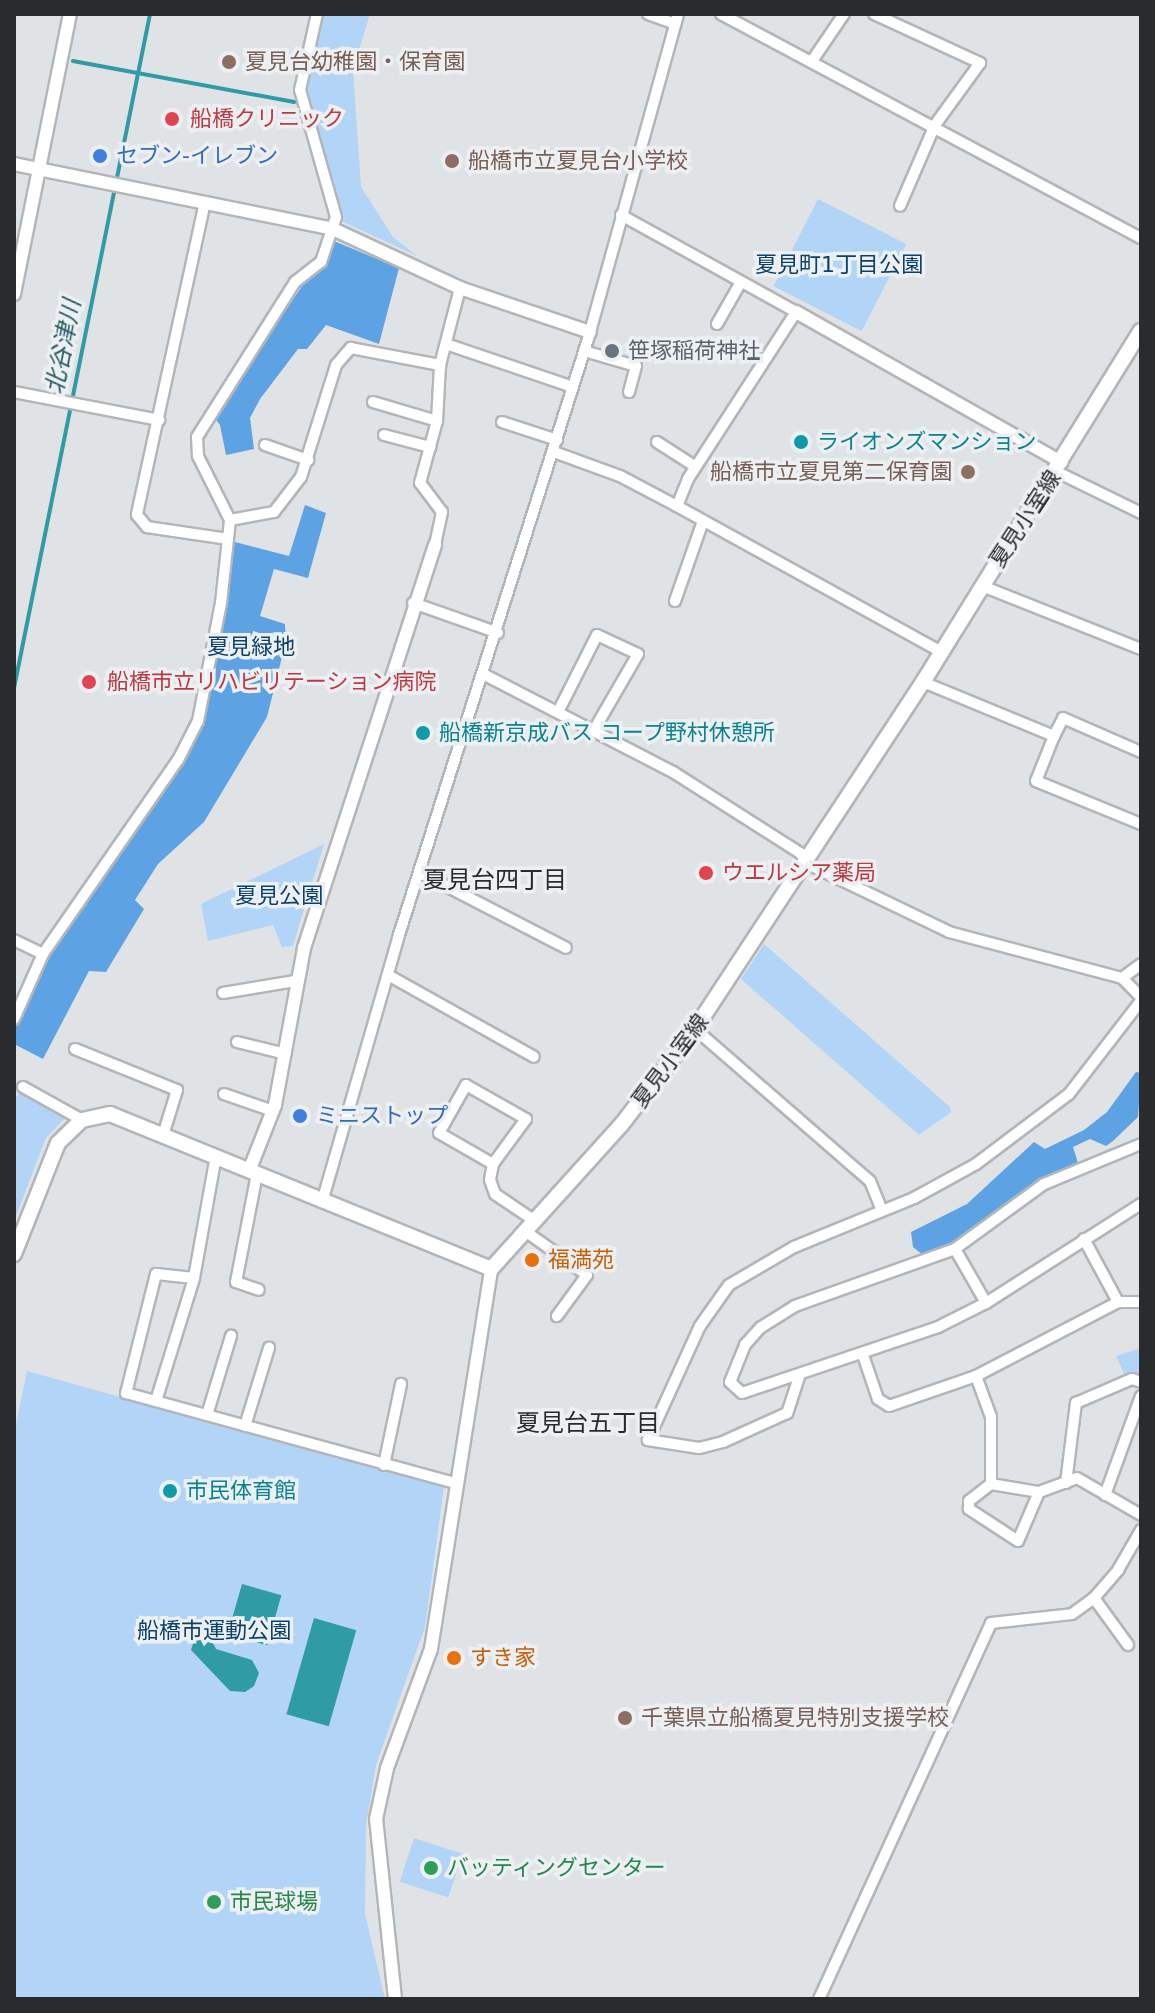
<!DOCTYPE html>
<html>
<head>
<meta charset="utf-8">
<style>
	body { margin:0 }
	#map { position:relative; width:1155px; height:2013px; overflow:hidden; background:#e0e3e6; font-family:"DejaVu Sans","Noto Sans JP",sans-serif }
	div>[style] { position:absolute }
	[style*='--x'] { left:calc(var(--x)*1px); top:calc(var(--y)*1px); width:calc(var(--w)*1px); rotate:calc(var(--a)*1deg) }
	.green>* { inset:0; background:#b1d4f7; transform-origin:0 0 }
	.forest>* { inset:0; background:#5da3e4 }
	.water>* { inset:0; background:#2f9ca5; transform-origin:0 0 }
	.stream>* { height:4px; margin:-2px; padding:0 2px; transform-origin:2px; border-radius:2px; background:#2f9ca5 }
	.roads { filter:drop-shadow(2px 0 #b3b6b9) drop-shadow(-2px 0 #b3b6b9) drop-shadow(0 2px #b3b6b9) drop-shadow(0 -2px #b3b6b9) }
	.minor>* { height:10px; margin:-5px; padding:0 5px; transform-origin:5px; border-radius:5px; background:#fff }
	.tertiary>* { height:12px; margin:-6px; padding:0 6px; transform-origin:6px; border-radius:6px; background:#fff }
	.secondary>* { height:14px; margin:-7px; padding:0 7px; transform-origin:7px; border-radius:7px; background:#fff }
	.dots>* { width:22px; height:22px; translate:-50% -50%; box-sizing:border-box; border:4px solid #edf0f3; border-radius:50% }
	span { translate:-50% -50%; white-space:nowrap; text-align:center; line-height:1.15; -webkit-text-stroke:7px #edf0f3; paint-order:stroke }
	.education-label { font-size:22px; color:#785e54 }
	.left { translate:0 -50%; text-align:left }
	.right { translate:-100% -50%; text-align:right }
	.health-label { font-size:22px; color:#be3a42 }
	.shop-label { font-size:22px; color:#366cbe }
	.park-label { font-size:22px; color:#0b406b }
	.worship-label { font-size:22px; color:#5b616d }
	.culture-label { font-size:22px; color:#0d838f }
	.street-label { font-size:22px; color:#292b2c }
	.food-label { font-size:22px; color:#c56008 }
	.leisure-label { font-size:22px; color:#27864d }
	.water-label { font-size:24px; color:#235d62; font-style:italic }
	.neighbourhood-label { font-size:24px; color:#292b2c }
	.frame { position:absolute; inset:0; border:16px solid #292b2c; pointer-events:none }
</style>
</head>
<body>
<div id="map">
	<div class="green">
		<div style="clip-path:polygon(323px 14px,370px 14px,353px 70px,361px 187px,393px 237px,417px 256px,339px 220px,305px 91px)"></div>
		<div style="left:818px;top:199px;width:99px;height:98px;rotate:27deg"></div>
		<div style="clip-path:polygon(324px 844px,293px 946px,282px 947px,273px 925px,208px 941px,201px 904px)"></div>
		<div style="clip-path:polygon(764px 944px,950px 1107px,951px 1112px,919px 1135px,741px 979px)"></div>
		<div style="clip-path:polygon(21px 1091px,67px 1116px,46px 1138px,14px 1221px,14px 1100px)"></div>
		<div style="clip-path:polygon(1141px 1348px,1141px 1372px,1126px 1378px,1116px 1356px)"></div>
		<div style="clip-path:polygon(27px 1371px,444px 1487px,425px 1627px,376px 1765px,366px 1825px,365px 1914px,385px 1999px,14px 1999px,14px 1434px)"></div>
		<div style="left:414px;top:1838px;width:51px;height:46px;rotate:18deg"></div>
	</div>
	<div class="forest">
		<div style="clip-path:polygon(334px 241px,399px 268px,379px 344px,326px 325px,307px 349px,298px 349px,260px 399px,250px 418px,254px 449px,226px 455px,220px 425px,212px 415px)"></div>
		<div style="clip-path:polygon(305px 505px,326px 513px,308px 578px,274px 569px,260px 616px,285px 624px,286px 641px,267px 717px,204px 822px,158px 864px,135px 900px,144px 909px,106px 972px,89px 971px,43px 1059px,14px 1044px,14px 1027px,46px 957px,201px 722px,235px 542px,289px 556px)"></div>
		<div style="clip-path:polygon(1136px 1072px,1141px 1073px,1138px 1117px,1113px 1141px,1106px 1146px,1090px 1139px,1073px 1147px,1078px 1163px,958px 1243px,923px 1255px,913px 1247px,911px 1232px,967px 1204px,1034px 1142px,1045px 1149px,1084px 1130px,1107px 1112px)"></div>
	</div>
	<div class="water">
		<div style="left:242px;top:1584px;width:41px;height:52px;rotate:16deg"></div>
		<div style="left:314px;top:1618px;width:44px;height:100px;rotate:16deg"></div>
		<div style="clip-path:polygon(196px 1634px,208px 1633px,216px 1649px,252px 1660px,259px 1673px,254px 1686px,245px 1692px,230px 1691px,191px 1650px)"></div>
	</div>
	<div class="stream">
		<div style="--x:73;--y:61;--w:225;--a:10.5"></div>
		<div style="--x:14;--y:688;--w:688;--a:-78.59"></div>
	</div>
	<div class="roads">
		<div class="minor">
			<div style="--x:648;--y:14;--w:29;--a:20"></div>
			<div style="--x:721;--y:14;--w:476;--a:28.1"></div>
			<div style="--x:874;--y:14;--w:117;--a:24.8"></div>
			<div style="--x:980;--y:63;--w:77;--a:126"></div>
			<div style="--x:935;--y:125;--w:88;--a:113.4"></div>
			<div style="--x:812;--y:61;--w:57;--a:-55.8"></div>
			<div style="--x:205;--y:202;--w:320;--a:102.3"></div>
			<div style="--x:137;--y:515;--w:16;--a:50"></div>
			<div style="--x:147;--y:527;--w:82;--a:8.4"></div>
			<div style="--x:621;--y:215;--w:200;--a:29"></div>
			<div style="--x:796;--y:312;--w:199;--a:122.9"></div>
			<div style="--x:688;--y:479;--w:29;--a:112"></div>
			<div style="--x:677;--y:506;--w:302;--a:28.9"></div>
			<div style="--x:717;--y:324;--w:48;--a:-60.3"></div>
			<div style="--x:446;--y:344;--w:134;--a:18.7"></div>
			<div style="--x:584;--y:351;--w:54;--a:16.1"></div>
			<div style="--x:636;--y:366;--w:27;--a:105"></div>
			<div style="--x:14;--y:392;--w:148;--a:10.9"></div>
			<div style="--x:373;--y:402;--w:67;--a:16.5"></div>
			<div style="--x:502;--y:422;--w:58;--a:18.1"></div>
			<div style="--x:384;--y:435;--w:48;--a:14.6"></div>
			<div style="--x:657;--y:442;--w:46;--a:32.7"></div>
			<div style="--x:265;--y:445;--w:46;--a:19.2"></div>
			<div style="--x:554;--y:452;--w:70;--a:20"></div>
			<div style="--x:620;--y:476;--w:64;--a:27.8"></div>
			<div style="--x:1055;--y:471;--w:96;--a:26"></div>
			<div style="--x:230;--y:520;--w:45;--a:-10.3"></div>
			<div style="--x:274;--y:512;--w:44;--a:-52.4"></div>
			<div style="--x:301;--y:477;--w:117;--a:-72.6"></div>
			<div style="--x:336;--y:365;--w:23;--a:-49"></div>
			<div style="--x:351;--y:348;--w:91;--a:10.8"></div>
			<div style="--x:435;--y:545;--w:34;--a:-78"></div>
			<div style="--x:442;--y:512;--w:36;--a:-127"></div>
			<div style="--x:420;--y:483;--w:64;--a:-74.7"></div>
			<div style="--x:437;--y:421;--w:56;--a:-86.9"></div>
			<div style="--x:440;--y:365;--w:80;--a:-75.4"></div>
			<div style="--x:982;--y:586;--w:171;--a:21.6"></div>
			<div style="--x:675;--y:601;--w:85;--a:-70.7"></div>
			<div style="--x:413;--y:603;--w:90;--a:19.4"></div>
			<div style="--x:485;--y:675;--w:212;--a:27.3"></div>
			<div style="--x:673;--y:772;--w:151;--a:32.5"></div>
			<div style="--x:800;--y:853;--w:18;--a:47"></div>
			<div style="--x:812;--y:866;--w:152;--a:25.7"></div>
			<div style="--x:949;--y:932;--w:179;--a:14.9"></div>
			<div style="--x:1122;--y:978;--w:27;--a:45"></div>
			<div style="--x:923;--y:682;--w:142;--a:22.4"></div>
			<div style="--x:1054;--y:736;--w:20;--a:-63"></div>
			<div style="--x:1063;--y:718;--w:85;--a:23.6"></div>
			<div style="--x:558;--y:712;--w:86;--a:-63.1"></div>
			<div style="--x:597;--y:635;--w:45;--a:24.9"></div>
			<div style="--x:638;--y:654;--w:88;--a:120.1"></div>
			<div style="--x:1054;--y:736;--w:48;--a:111.8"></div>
			<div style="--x:1036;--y:781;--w:113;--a:22.3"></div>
			<div style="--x:421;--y:873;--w:163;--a:27.3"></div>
			<div style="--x:14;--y:940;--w:32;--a:26"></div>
			<div style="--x:388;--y:975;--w:167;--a:29.3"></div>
			<div style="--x:1122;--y:978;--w:24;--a:-36"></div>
			<div style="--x:223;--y:993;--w:73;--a:-9.5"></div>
			<div style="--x:14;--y:1019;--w:71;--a:-66"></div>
			<div style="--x:43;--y:954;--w:236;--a:-55.2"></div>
			<div style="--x:178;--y:760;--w:44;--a:-62.9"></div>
			<div style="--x:198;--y:721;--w:120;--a:-79"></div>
			<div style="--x:221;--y:603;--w:83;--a:-83.8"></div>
			<div style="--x:230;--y:520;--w:72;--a:-116.6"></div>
			<div style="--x:198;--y:456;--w:19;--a:-93"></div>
			<div style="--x:197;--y:437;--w:183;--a:-57.7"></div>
			<div style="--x:295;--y:282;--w:33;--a:-38"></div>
			<div style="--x:321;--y:262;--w:47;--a:-71.6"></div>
			<div style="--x:336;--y:217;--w:132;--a:-105.8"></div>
			<div style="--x:300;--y:90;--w:78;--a:-77.4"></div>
			<div style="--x:695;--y:1029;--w:232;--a:41"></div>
			<div style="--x:870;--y:1181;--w:32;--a:68"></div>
			<div style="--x:237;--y:1042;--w:50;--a:13.8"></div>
			<div style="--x:75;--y:1049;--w:110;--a:21.9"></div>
			<div style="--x:177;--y:1090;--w:44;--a:107.2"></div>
			<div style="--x:23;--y:1087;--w:68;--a:29.2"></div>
			<div style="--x:224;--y:1094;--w:52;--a:19.1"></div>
			<div style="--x:1141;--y:1144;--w:105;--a:157.6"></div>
			<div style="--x:1044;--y:1184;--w:110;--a:143.9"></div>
			<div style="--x:955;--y:1249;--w:170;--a:160.4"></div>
			<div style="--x:795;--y:1306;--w:40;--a:148"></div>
			<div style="--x:761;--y:1327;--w:24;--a:132"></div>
			<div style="--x:745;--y:1345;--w:40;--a:112"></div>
			<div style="--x:730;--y:1382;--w:16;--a:43"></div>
			<div style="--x:742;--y:1393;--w:207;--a:-18.6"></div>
			<div style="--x:938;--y:1327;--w:54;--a:-26.6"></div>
			<div style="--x:986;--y:1303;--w:184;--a:-32.6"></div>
			<div style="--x:493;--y:1164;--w:62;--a:-150.1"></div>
			<div style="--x:439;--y:1133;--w:55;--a:-60.6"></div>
			<div style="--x:466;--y:1085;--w:69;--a:29.5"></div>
			<div style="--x:526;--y:1119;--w:56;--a:126.3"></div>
			<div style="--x:493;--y:1164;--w:16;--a:101"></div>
			<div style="--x:490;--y:1180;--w:15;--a:70"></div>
			<div style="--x:495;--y:1194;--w:48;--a:34"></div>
			<div style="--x:257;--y:1174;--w:110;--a:101"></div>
			<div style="--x:236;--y:1282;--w:24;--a:19"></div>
			<div style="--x:322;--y:1202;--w:275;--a:-73.9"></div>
			<div style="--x:398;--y:938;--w:628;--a:-72.4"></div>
			<div style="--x:588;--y:339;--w:337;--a:-74.5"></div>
			<div style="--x:525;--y:1231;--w:76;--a:35.4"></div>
			<div style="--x:587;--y:1275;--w:51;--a:126.2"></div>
			<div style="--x:1084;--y:1239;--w:72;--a:61.6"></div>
			<div style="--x:1118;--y:1302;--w:23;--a:0"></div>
			<div style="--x:955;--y:1249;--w:62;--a:60.1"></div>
			<div style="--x:194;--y:1278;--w:38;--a:-174"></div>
			<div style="--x:156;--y:1274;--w:123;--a:104.1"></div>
			<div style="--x:126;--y:1393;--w:342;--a:15.3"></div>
			<div style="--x:863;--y:1355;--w:46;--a:71.2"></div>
			<div style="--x:878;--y:1399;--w:13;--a:32"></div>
			<div style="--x:889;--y:1406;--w:92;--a:-19"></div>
			<div style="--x:976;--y:1376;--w:160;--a:-27.5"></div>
			<div style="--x:976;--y:1376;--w:44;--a:69.9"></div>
			<div style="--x:991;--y:1417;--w:67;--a:90"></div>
			<div style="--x:799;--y:1377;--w:38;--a:108"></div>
			<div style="--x:787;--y:1413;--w:70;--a:155.6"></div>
			<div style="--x:723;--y:1442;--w:25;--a:166"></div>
			<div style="--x:699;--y:1448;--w:52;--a:-171.1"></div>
			<div style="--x:648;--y:1440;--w:125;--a:-65.5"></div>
			<div style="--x:700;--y:1326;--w:50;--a:-54.7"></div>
			<div style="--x:729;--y:1285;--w:75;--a:-30.3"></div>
			<div style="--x:794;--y:1247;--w:130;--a:-22.2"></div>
			<div style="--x:914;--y:1198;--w:71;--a:-28.7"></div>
			<div style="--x:976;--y:1164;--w:116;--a:-37"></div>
			<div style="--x:1069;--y:1094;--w:118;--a:-52.3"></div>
			<div style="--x:156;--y:1401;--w:129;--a:-72.8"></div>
			<div style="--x:194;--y:1278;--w:124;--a:-79.8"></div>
			<div style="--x:207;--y:1415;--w:83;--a:-73.1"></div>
			<div style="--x:245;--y:1426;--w:82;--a:-72.9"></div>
			<div style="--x:384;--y:1465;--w:83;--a:-78.1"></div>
			<div style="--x:1066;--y:1483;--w:81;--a:-82.9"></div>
			<div style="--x:1076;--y:1403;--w:61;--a:-23.2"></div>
			<div style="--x:1132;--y:1379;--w:9;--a:18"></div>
			<div style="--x:1039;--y:1492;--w:53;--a:113.2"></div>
			<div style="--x:1018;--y:1541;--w:59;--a:-146.9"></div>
			<div style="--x:969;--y:1509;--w:8;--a:-90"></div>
			<div style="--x:969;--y:1501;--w:28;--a:-38"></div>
			<div style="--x:991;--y:1484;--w:49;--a:9.5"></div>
			<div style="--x:1039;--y:1492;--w:40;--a:-20.2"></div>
			<div style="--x:1077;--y:1478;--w:74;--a:30"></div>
			<div style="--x:1105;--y:1495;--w:105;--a:-70"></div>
			<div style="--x:1094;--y:1598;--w:58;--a:54.1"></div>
			<div style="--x:819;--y:1999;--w:413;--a:-65.4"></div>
			<div style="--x:991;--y:1623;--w:81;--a:-6.3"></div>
			<div style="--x:1072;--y:1614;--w:27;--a:-36"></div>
			<div style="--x:1094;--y:1598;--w:37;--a:-49"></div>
			<div style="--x:1118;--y:1570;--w:46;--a:-60.1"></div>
		</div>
		<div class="tertiary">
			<div style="--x:14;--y:164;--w:326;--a:11.5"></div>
			<div style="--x:333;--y:229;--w:140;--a:24.9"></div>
			<div style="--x:460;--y:288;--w:137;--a:18.7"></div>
			<div style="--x:14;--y:294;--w:286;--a:-78.7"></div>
			<div style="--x:796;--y:312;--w:305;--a:29.5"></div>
			<div style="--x:249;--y:1171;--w:71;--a:-68.5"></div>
			<div style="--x:275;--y:1105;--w:160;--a:-79.5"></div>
			<div style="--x:304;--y:948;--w:424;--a:-72"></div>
			<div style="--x:395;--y:1999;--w:181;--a:-96"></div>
			<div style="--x:376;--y:1819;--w:52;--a:-77.8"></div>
			<div style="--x:387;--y:1768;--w:127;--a:-69.7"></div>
			<div style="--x:431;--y:1649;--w:385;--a:-81"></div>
		</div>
		<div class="secondary">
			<div style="--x:14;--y:1254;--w:119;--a:-68.4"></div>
			<div style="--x:58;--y:1143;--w:33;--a:-44"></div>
			<div style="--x:82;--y:1120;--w:29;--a:-12"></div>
			<div style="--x:110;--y:1114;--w:411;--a:22.1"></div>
			<div style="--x:491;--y:1269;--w:195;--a:-47.9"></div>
			<div style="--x:622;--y:1124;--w:120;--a:-52.5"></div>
			<div style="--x:695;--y:1029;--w:415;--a:-56.7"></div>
			<div style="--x:923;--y:682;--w:413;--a:-58.2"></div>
		</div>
	</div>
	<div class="dots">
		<div style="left:229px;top:62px;background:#8d6e63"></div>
		<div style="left:172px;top:119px;background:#e0444e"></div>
		<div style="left:100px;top:156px;background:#3f7fe0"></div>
		<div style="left:452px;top:161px;background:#8d6e63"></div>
		<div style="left:612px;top:351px;background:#6b7280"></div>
		<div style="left:801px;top:442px;background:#0f9aa8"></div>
		<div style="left:968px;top:472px;background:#8d6e63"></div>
		<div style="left:89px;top:682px;background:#e0444e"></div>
		<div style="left:423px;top:733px;background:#0f9aa8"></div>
		<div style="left:706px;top:873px;background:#e0444e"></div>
		<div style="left:300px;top:1116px;background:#3f7fe0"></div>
		<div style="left:532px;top:1260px;background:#e8710a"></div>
		<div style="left:170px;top:1491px;background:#0f9aa8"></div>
		<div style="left:454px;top:1658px;background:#e8710a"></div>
		<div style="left:625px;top:1718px;background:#8d6e63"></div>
		<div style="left:431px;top:1868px;background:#2e9e5b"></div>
		<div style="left:214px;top:1902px;background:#2e9e5b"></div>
	</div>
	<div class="education-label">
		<span class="left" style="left:245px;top:62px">夏見台幼稚園・保育園</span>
		<span class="left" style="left:468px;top:161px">船橋市立夏見台小学校</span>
		<span class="right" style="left:952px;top:472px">船橋市立夏見第二保育園</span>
		<span class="left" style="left:641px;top:1718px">千葉県立船橋夏見特別支援学校</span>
	</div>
	<div class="health-label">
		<span class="left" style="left:190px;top:119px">船橋クリニック</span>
		<span class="left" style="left:107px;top:682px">船橋市立リハビリテーション病院</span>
		<span class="left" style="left:722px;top:873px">ウエルシア薬局</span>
	</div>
	<div class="shop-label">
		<span class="left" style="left:116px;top:156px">セブン-イレブン</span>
		<span class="left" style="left:316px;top:1116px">ミニストップ</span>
	</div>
	<div class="park-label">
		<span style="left:839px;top:265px">夏見町1丁目公園</span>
		<span style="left:251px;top:647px">夏見緑地</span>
		<span style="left:279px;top:896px">夏見公園</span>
		<span style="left:214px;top:1631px">船橋市運動公園</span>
	</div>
	<div class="worship-label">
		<span class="left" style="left:628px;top:351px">笹塚稲荷神社</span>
	</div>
	<div class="culture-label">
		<span class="left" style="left:817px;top:442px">ライオンズマンション</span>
		<span class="left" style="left:439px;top:733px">船橋新京成バス コープ野村休憩所</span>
		<span class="left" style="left:186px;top:1491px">市民体育館</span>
	</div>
	<div class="street-label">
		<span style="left:1025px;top:519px;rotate:-57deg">夏見小室線</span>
		<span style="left:670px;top:1061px;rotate:-53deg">夏見小室線</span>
	</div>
	<div class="food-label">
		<span class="left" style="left:548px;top:1260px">福満苑</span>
		<span class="left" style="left:470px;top:1658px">すき家</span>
	</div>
	<div class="leisure-label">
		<span class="left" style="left:447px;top:1868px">バッティングセンター</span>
		<span class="left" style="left:230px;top:1902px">市民球場</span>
	</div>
	<div class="water-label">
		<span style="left:64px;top:347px;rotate:-79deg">北谷津川</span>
	</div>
	<div class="neighbourhood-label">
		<span style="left:495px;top:881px">夏見台四丁目</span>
		<span style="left:588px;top:1424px">夏見台五丁目</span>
	</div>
	<div class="frame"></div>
</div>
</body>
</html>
